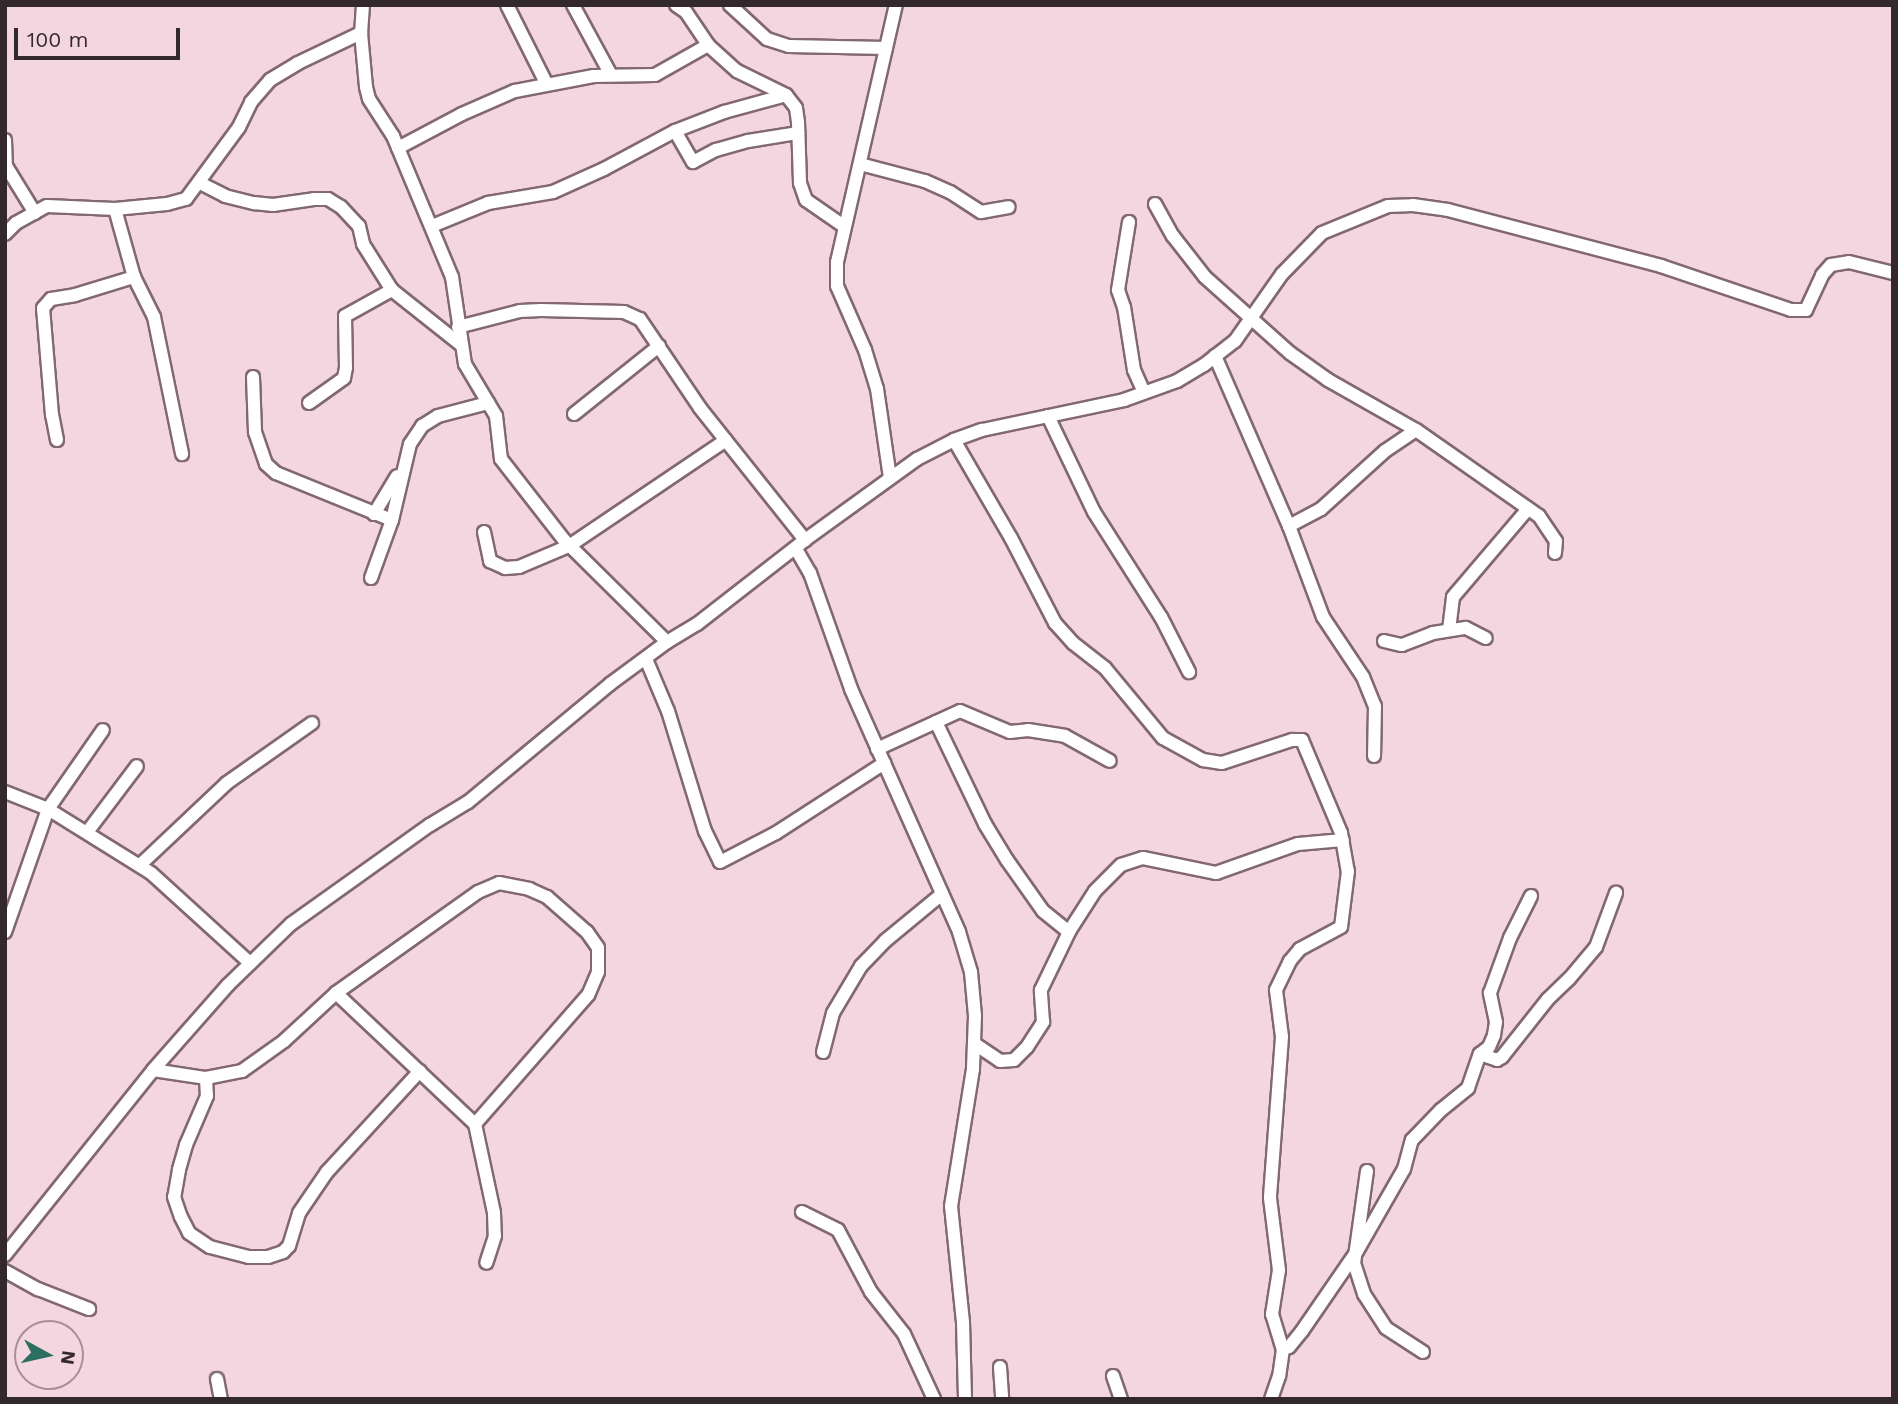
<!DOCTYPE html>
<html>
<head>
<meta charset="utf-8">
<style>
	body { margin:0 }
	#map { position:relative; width:1898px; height:1404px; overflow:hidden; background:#f4d6e0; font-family:"Work Sans",sans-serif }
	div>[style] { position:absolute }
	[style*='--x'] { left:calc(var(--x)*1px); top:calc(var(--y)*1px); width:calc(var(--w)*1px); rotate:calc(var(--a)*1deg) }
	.roads { filter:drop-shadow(2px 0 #826871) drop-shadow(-2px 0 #826871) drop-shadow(0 2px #826871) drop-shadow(0 -2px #826871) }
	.minor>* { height:12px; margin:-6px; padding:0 6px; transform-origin:6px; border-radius:6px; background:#fff }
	span { translate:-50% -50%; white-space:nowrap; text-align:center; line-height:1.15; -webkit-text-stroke:7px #f4d6e0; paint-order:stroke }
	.frame { position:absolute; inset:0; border:7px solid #33282c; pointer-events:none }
	.north { position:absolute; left:14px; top:1320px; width:70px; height:70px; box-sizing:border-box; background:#f4d6e0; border:2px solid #a79098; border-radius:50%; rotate:98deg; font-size:19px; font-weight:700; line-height:28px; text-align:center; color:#33282c }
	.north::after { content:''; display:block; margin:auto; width:24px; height:32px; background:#2c6e5f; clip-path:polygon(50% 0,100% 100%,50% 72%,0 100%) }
	.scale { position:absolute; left:14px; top:28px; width:166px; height:32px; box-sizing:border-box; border:4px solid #33282c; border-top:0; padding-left:9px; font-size:21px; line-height:24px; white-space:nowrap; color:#33282c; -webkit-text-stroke:5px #f4d6e0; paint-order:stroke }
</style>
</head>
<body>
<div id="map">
	<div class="roads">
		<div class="minor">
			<div style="--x:363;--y:5;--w:28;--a:94"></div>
			<div style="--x:361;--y:33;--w:54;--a:84.7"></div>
			<div style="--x:366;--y:87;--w:12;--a:76"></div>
			<div style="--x:369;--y:99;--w:44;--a:57"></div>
			<div style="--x:393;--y:136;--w:153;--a:67.3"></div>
			<div style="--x:452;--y:277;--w:88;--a:81.5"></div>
			<div style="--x:465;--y:364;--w:61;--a:59.2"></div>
			<div style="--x:496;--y:416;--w:43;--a:83.4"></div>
			<div style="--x:501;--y:459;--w:103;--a:52.1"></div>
			<div style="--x:564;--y:540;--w:145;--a:44.7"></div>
			<div style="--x:507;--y:5;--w:87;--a:63.4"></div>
			<div style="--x:573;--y:5;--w:80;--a:61.5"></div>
			<div style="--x:676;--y:5;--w:12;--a:35"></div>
			<div style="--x:686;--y:12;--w:40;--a:56"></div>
			<div style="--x:708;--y:45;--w:39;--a:42"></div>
			<div style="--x:737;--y:71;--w:55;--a:26.1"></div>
			<div style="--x:786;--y:95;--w:16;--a:52"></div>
			<div style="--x:796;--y:108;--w:14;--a:82"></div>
			<div style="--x:798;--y:122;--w:61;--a:88.1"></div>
			<div style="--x:800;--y:183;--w:18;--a:71"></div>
			<div style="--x:806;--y:200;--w:47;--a:34.7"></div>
			<div style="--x:730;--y:5;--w:50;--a:42.6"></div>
			<div style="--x:767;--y:39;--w:23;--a:18"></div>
			<div style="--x:789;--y:46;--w:97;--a:1.2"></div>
			<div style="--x:675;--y:131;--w:36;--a:60"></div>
			<div style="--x:693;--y:162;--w:26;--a:-28"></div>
			<div style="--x:716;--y:150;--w:33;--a:-16"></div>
			<div style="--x:748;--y:141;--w:51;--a:-9.1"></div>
			<div style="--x:5;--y:140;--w:26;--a:88"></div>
			<div style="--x:6;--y:166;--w:55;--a:58.3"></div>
			<div style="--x:398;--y:148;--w:72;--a:-28"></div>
			<div style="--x:462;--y:114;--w:58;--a:-23.5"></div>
			<div style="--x:515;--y:91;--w:80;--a:-10.8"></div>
			<div style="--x:594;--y:76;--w:61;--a:-0.9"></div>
			<div style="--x:655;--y:75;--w:61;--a:-29.5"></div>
			<div style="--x:860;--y:164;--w:67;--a:14.7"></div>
			<div style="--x:925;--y:181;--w:27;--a:24"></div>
			<div style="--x:950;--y:192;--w:37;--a:33"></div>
			<div style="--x:981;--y:212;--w:28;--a:-10"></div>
			<div style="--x:200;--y:183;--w:28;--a:27"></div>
			<div style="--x:225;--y:196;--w:30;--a:14"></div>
			<div style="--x:254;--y:203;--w:19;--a:6"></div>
			<div style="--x:273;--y:205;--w:41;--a:-8.3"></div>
			<div style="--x:314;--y:199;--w:14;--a:0"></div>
			<div style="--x:328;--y:199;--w:15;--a:32"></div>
			<div style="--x:341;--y:207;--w:26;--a:47"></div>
			<div style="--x:359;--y:226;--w:18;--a:77"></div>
			<div style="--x:363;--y:244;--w:54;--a:57.8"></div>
			<div style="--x:392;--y:290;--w:87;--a:38.5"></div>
			<div style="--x:1155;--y:204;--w:37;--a:61"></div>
			<div style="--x:1173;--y:236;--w:52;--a:52"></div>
			<div style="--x:1205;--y:277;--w:114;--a:41.8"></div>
			<div style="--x:1290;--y:353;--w:47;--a:35.4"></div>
			<div style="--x:1328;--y:380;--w:101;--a:29.6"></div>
			<div style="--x:1416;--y:430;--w:150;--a:35"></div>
			<div style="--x:1539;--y:516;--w:30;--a:56"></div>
			<div style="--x:1556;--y:541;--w:12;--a:95"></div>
			<div style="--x:115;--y:209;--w:71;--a:74.4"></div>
			<div style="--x:134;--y:277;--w:45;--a:63.4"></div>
			<div style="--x:154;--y:317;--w:140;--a:78.4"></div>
			<div style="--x:1129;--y:222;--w:69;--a:99.2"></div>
			<div style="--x:1118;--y:290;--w:18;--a:71"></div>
			<div style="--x:1124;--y:307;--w:64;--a:81"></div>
			<div style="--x:1134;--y:370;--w:24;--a:66"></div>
			<div style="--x:432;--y:226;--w:61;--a:-22.3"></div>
			<div style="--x:488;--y:203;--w:66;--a:-9.6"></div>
			<div style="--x:553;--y:192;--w:56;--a:-24.3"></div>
			<div style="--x:604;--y:169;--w:81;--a:-28.2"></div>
			<div style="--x:675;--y:131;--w:53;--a:-21.2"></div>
			<div style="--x:724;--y:112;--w:64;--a:-15.3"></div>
			<div style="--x:5;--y:234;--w:16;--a:-45"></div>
			<div style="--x:16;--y:223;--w:35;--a:-29"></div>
			<div style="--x:47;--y:206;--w:68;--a:2.5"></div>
			<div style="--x:115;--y:209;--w:52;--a:-5.5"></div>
			<div style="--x:167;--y:204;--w:20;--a:-15"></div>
			<div style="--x:186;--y:199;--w:89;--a:-53.6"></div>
			<div style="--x:239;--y:127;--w:28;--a:-64"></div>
			<div style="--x:251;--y:102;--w:29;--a:-49"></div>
			<div style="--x:270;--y:80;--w:33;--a:-31"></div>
			<div style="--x:298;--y:63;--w:70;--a:-25.5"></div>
			<div style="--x:458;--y:327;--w:64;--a:-14.5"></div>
			<div style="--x:520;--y:311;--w:21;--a:-3"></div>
			<div style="--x:541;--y:310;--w:83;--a:1.4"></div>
			<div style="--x:624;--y:312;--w:17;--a:24"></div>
			<div style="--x:640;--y:319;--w:107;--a:56"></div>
			<div style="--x:700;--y:408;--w:169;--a:51.5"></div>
			<div style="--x:1215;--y:356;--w:185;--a:66.5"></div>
			<div style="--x:1289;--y:526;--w:97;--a:69.5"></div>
			<div style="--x:1323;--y:617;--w:72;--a:56.3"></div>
			<div style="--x:1363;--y:677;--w:31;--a:68"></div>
			<div style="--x:1375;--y:706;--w:50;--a:91.1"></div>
			<div style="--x:253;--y:377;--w:55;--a:87.9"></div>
			<div style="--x:255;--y:432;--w:34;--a:71"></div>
			<div style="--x:266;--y:464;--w:13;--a:42"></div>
			<div style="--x:276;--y:473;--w:125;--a:22.1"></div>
			<div style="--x:309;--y:403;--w:43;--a:-35.5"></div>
			<div style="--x:344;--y:378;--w:10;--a:-79"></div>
			<div style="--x:346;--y:368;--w:52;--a:-91.1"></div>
			<div style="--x:345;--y:316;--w:54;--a:-29"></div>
			<div style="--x:574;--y:414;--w:109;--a:-38.7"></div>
			<div style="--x:1048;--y:416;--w:106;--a:64.4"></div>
			<div style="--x:1094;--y:512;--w:125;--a:57.5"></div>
			<div style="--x:1161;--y:617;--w:62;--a:63"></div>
			<div style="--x:57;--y:440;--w:25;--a:-101"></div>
			<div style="--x:52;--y:415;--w:107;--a:-94.8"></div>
			<div style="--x:43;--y:308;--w:12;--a:-48"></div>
			<div style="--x:51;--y:299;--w:24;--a:-9"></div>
			<div style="--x:75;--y:295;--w:62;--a:-17"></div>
			<div style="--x:954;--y:440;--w:113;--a:59.8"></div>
			<div style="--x:1011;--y:538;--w:96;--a:62.6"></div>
			<div style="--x:1055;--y:623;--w:27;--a:48"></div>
			<div style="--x:1073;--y:643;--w:41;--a:38"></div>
			<div style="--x:1105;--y:668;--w:91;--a:50.4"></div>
			<div style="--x:1163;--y:738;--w:46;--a:28.8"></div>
			<div style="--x:1203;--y:760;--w:19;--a:9"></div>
			<div style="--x:1222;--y:763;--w:74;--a:-18.2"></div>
			<div style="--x:1292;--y:740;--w:10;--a:0"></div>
			<div style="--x:1302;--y:740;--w:101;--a:67.2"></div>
			<div style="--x:1341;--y:833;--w:39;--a:80"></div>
			<div style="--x:1348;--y:871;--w:56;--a:97.1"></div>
			<div style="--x:1341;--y:927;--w:47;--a:151.8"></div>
			<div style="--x:1300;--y:949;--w:16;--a:130"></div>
			<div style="--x:1290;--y:961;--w:32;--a:116"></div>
			<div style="--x:1276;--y:990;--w:47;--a:82.7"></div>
			<div style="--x:1282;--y:1037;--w:161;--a:94.3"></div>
			<div style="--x:1270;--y:1198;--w:73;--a:82.9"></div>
			<div style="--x:1279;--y:1270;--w:45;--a:99"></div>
			<div style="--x:1272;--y:1314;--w:37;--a:73"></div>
			<div style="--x:1283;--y:1349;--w:27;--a:98"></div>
			<div style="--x:1279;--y:1376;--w:24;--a:109"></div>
			<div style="--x:890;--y:478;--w:90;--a:-98.3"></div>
			<div style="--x:877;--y:389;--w:41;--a:-107.1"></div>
			<div style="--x:865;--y:350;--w:70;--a:-113.6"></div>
			<div style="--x:837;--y:286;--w:24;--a:-90"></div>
			<div style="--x:837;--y:262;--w:264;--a:-77.1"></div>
			<div style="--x:374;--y:514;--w:44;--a:-58.8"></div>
			<div style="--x:1289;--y:526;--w:36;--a:-28"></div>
			<div style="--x:1321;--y:509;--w:86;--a:-42.2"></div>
			<div style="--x:1385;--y:451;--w:37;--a:-34"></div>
			<div style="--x:484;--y:532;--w:30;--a:78"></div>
			<div style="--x:490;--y:561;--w:17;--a:25"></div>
			<div style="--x:505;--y:568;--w:14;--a:-4"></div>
			<div style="--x:519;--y:567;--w:54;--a:-22.8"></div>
			<div style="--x:569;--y:546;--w:189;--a:-34"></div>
			<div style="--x:796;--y:549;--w:28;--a:60"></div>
			<div style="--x:810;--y:573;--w:123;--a:70.5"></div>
			<div style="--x:851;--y:689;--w:266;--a:66"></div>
			<div style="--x:959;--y:932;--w:42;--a:73.3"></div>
			<div style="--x:971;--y:972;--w:44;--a:84.8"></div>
			<div style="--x:975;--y:1016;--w:53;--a:92.2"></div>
			<div style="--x:973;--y:1069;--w:139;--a:99.1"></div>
			<div style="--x:951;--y:1206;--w:117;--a:84.1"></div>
			<div style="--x:963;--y:1322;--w:77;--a:88.5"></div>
			<div style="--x:371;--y:578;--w:62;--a:-70.1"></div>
			<div style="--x:392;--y:520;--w:78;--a:-76.7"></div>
			<div style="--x:410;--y:444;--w:22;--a:-56"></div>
			<div style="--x:422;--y:426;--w:19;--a:-32"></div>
			<div style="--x:438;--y:416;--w:52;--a:-14.6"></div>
			<div style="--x:1449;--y:630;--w:33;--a:-83"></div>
			<div style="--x:1453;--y:597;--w:116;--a:-49.6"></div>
			<div style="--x:1384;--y:641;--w:18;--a:13"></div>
			<div style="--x:1402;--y:645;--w:33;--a:-21"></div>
			<div style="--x:1433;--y:633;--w:33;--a:-9"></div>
			<div style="--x:1466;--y:628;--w:22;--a:27"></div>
			<div style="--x:646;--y:659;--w:56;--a:67.1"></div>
			<div style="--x:668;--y:711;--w:126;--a:72.9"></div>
			<div style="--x:705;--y:831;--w:34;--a:64"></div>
			<div style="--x:720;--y:862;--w:63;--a:-27.4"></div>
			<div style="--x:776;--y:833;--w:129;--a:-32.9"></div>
			<div style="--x:936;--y:722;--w:113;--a:64.3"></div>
			<div style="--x:985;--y:824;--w:42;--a:58.6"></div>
			<div style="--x:1007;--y:860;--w:62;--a:54.8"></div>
			<div style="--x:1043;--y:911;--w:33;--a:39"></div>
			<div style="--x:877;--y:749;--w:91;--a:-24.6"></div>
			<div style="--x:960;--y:711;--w:54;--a:22.8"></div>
			<div style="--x:1010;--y:732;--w:18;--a:-6"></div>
			<div style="--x:1028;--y:730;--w:37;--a:9"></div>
			<div style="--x:1065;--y:736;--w:51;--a:29.1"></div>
			<div style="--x:5;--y:792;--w:46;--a:21.6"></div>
			<div style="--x:48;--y:809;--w:121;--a:31.9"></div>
			<div style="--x:151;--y:873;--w:134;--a:42.3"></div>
			<div style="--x:88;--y:831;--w:81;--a:-53"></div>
			<div style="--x:140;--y:865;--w:120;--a:-43.3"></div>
			<div style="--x:227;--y:783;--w:104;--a:-35.2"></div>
			<div style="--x:5;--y:932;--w:130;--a:-70.7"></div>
			<div style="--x:48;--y:809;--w:96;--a:-55.2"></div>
			<div style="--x:336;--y:993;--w:191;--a:43.3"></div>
			<div style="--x:975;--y:1044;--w:30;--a:34"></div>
			<div style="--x:1000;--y:1061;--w:14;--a:-4"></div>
			<div style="--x:1014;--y:1060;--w:18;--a:-45"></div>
			<div style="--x:1027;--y:1047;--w:30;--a:-57"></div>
			<div style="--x:1043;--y:1022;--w:32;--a:-94"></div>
			<div style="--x:1041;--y:990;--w:67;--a:-64.2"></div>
			<div style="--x:1070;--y:930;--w:46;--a:-57.3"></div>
			<div style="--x:1095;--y:891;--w:37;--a:-45"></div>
			<div style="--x:1121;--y:865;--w:23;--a:-18"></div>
			<div style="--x:1143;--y:858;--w:75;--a:11.6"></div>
			<div style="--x:1216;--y:873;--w:87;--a:-19.5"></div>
			<div style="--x:1298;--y:844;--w:45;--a:-5.1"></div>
			<div style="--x:823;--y:1052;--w:40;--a:-75.6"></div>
			<div style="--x:833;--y:1013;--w:55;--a:-59.2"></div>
			<div style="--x:861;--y:966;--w:35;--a:-46"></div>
			<div style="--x:885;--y:941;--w:74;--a:-39.5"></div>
			<div style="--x:1480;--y:1054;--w:18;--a:19"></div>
			<div style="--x:1497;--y:1060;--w:6;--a:-31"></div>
			<div style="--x:1502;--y:1057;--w:74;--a:-51.6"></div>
			<div style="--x:1548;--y:999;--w:29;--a:-44"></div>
			<div style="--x:1569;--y:979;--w:42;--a:-49.8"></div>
			<div style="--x:1596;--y:947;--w:58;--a:-69.7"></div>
			<div style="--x:153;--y:1070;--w:54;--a:8.6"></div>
			<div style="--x:206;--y:1078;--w:37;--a:-11"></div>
			<div style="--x:242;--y:1071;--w:52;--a:-35.5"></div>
			<div style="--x:284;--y:1041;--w:71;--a:-42.7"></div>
			<div style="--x:336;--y:993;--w:174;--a:-35.4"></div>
			<div style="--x:478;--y:892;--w:23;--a:-23"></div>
			<div style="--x:499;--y:883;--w:31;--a:11"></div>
			<div style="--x:529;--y:889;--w:20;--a:24"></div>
			<div style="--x:547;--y:897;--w:53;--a:41.2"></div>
			<div style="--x:587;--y:932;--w:19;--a:55"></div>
			<div style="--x:598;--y:948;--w:24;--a:90"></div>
			<div style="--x:598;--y:972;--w:25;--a:113"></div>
			<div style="--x:588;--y:995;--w:171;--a:131.2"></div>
			<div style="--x:475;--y:1124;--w:91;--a:77.9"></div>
			<div style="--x:494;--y:1213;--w:23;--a:88"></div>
			<div style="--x:495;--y:1236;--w:28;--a:108"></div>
			<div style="--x:206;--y:1078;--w:18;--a:87"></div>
			<div style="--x:207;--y:1096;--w:53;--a:113.2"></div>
			<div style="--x:186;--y:1145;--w:26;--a:106"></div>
			<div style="--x:179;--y:1170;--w:27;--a:100"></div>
			<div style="--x:174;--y:1197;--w:21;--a:71"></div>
			<div style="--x:181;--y:1217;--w:18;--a:63"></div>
			<div style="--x:189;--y:1233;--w:25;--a:34"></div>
			<div style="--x:210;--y:1247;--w:40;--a:14.4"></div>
			<div style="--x:249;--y:1257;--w:19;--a:0"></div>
			<div style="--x:268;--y:1257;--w:16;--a:-18"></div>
			<div style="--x:283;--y:1252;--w:8;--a:-45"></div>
			<div style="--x:289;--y:1246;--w:34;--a:-73"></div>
			<div style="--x:299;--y:1213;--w:50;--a:-55.7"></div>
			<div style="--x:327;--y:1172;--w:137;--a:-47.4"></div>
			<div style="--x:1367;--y:1171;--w:93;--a:98"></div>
			<div style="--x:1354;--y:1263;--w:33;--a:72"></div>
			<div style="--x:1364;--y:1294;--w:40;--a:57.1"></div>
			<div style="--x:1386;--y:1328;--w:44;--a:33"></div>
			<div style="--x:802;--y:1212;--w:40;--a:26.6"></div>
			<div style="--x:838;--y:1230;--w:70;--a:62"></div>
			<div style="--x:871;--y:1292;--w:53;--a:51.8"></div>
			<div style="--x:904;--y:1334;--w:72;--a:65.2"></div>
			<div style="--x:5;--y:1255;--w:237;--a:-51.3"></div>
			<div style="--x:153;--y:1070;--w:113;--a:-48.6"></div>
			<div style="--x:228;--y:985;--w:88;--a:-44.1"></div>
			<div style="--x:291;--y:924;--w:171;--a:-35.5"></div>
			<div style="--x:430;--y:825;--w:44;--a:-31.2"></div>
			<div style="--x:468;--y:802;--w:185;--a:-39.7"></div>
			<div style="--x:610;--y:684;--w:71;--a:-36.4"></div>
			<div style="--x:667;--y:642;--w:35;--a:-31"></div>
			<div style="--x:697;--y:624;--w:137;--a:-37.9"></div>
			<div style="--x:805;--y:540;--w:138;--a:-35.9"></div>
			<div style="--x:917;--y:459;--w:42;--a:-27.2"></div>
			<div style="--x:954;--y:440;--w:30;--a:-20"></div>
			<div style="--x:982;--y:430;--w:145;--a:-11.9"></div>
			<div style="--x:1124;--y:400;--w:56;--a:-19.7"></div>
			<div style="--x:1177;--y:381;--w:31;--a:-31"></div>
			<div style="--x:1204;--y:365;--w:39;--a:-38"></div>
			<div style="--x:1235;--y:341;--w:82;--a:-55"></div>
			<div style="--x:1282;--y:274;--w:57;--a:-45.7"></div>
			<div style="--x:1322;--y:233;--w:71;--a:-22.2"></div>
			<div style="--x:1388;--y:206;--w:25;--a:-2"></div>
			<div style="--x:1413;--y:205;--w:35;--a:8"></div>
			<div style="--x:1448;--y:210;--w:220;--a:14.7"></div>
			<div style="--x:1661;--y:266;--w:137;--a:18.7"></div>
			<div style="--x:1791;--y:310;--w:15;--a:0"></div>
			<div style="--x:1806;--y:310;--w:38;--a:-65"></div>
			<div style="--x:1822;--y:275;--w:13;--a:-48"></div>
			<div style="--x:1831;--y:265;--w:18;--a:-9"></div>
			<div style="--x:1849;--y:262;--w:45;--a:14"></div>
			<div style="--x:5;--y:1271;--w:38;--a:29"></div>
			<div style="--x:38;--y:1289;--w:55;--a:21.4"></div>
			<div style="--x:1283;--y:1349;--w:6;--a:-18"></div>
			<div style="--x:1289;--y:1347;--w:21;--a:-51"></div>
			<div style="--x:1302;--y:1331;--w:97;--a:-55.5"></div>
			<div style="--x:1357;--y:1251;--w:95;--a:-60.2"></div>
			<div style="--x:1404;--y:1169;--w:30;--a:-75"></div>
			<div style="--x:1412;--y:1140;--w:42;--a:-46"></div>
			<div style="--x:1441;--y:1110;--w:35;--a:-39"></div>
			<div style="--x:1468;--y:1088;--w:36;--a:-71"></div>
			<div style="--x:1480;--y:1054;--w:11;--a:-38"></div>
			<div style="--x:1489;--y:1047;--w:13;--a:-67"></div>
			<div style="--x:1494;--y:1035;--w:13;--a:-81"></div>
			<div style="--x:1496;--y:1022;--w:30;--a:-102"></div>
			<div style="--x:1490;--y:993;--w:59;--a:-70"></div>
			<div style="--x:1510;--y:938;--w:47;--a:-63.4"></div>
			<div style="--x:1000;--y:1367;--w:32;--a:86"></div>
			<div style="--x:1113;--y:1376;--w:24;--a:71"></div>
			<div style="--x:217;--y:1379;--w:20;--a:79"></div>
		</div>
	</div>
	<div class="frame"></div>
	<div class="north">N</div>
	<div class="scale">100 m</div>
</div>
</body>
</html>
